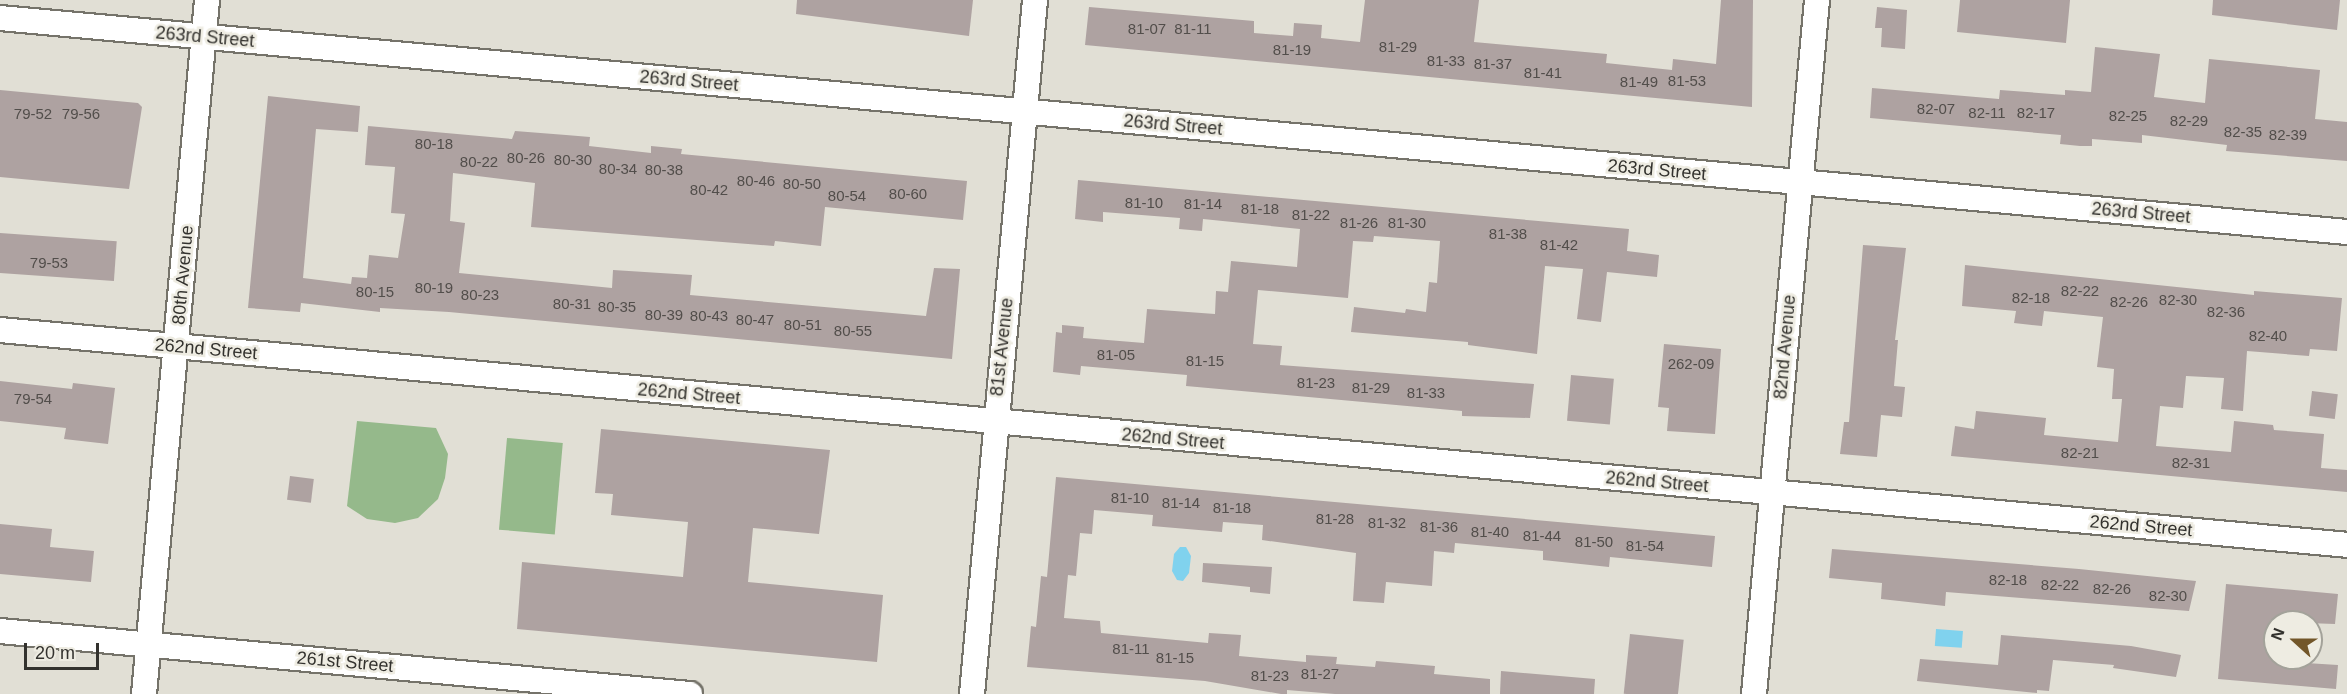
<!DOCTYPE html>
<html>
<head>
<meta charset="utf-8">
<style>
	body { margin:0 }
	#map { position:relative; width:2347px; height:694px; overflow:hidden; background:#e1dfd5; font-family:Helvetica,sans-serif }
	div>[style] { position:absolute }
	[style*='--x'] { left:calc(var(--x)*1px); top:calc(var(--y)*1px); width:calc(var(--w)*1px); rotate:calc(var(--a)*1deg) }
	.green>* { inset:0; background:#95b98b; transform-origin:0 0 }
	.water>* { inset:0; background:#80d2ee; transform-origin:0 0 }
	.building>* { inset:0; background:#aea2a1; transform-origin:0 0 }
	.roads { filter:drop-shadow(2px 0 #75736a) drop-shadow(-2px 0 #75736a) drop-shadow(0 2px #75736a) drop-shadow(0 -2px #75736a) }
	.minor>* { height:24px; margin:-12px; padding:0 12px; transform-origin:12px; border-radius:12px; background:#fff }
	span { translate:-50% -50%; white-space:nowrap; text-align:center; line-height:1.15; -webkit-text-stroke:5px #eeece2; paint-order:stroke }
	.number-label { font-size:15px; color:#524e4b }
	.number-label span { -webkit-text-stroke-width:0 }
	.street-label { font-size:18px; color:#33322e }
	.north { position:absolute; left:2263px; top:610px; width:60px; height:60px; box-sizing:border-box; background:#eeece2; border:2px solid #a3a29a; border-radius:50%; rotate:291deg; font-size:16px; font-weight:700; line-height:24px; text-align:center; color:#33322e }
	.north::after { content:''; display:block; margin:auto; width:21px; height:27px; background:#725629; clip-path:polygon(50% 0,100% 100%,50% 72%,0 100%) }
	.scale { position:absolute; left:24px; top:643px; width:75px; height:27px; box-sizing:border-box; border:3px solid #33322e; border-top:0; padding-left:8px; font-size:18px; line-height:21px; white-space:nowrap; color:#33322e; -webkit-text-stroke:4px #eeece2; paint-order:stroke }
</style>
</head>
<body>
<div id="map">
	<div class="green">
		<div style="clip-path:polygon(357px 421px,436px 428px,448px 454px,445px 478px,438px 499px,418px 518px,395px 523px,367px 519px,347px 506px)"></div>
		<div style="left:507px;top:438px;width:56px;height:92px;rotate:5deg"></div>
	</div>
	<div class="water">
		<div style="clip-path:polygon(1180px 547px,1186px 547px,1191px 556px,1189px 573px,1183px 581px,1177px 580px,1172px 571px,1174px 554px)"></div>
		<div style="left:1936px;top:629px;width:27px;height:17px;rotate:4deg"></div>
	</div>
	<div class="building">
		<div style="clip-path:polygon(797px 0,973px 0,969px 36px,796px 14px)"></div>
		<div style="clip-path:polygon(1365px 0,1479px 0,1474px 42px,1607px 54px,1606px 63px,1672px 70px,1673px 59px,1716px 64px,1721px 0,1753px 0,1752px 107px,1085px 45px,1089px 7px,1254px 21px,1254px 33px,1293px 36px,1294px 23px,1322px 25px,1321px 38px,1360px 42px)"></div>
		<div style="clip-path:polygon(1960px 0,2070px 0,2066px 43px,1957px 32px)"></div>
		<div style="clip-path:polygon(2213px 0,2340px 0,2337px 30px,2212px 15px)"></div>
		<div style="clip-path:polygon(1877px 7px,1907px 10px,1905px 49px,1881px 47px,1882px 28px,1875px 28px)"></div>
		<div style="clip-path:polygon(2095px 47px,2160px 54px,2154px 97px,2205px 103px,2209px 59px,2320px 70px,2315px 119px,2347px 122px,2347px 161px,2226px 151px,2227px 145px,2142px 135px,2142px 143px,2092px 139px,2092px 146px,2080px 146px,2060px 144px,2061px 135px,1870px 118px,1872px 88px,1999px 99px,2000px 90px,2065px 95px,2065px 90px,2091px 92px)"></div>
		<div style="clip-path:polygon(0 90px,138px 103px,142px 107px,129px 189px,0 177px)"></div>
		<div style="clip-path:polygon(268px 96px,360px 106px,358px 132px,316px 129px,303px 278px,351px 284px,352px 277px,367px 278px,369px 255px,398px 258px,405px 214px,391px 213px,395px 167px,365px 165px,368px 126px,512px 139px,515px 131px,566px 135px,590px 137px,589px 146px,651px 153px,651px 146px,682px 149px,681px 154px,967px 181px,963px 220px,825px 207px,821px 246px,775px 241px,774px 246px,531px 227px,535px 183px,453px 173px,450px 221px,465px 223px,459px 273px,612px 288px,613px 270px,692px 275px,690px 295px,926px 316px,934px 268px,960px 269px,952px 359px,449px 312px,380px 308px,380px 312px,301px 303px,300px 312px,248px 308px)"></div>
		<div style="clip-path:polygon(1078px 180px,1629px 229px,1627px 251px,1659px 255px,1657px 277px,1607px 272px,1601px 322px,1577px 319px,1583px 269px,1545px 266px,1537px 354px,1468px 345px,1468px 342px,1351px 332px,1354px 307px,1405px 313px,1406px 309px,1426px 312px,1429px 282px,1437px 283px,1440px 241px,1374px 236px,1373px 242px,1353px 241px,1348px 298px,1258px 290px,1253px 344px,1282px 346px,1280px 365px,1534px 384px,1530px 418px,1462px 416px,1462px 411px,1186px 386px,1187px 375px,1081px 366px,1080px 375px,1053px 372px,1056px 332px,1062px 333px,1062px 325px,1084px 327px,1083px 338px,1144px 343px,1147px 309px,1215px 314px,1216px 291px,1228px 292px,1231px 261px,1297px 267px,1300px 229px,1203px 219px,1202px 231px,1179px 229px,1180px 218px,1103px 212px,1103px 222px,1075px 219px)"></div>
		<div style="left:0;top:233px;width:117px;height:40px;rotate:4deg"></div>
		<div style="clip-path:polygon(1863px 245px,1906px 248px,1895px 340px,1898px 340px,1894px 386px,1905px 387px,1902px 417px,1881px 415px,1877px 457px,1840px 454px,1844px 422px,1849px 422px)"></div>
		<div style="clip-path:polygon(1965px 265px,2254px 295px,2254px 291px,2342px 298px,2337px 351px,2310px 349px,2309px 356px,2247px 351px,2243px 411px,2221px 409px,2224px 378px,2186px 376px,2183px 408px,2160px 406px,2156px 446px,2231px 452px,2234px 421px,2273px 425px,2274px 430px,2324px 434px,2321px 468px,2347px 470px,2347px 492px,1951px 456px,1955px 426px,1974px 429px,1976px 411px,2046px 418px,2044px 435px,2118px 442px,2122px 399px,2112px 399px,2114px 369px,2097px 367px,2103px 317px,2044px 311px,2042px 326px,2014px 323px,2016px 311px,1962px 306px)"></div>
		<div style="clip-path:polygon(1664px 344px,1721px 349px,1715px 434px,1667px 431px,1669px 408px,1658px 407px)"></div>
		<div style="left:1571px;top:375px;width:43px;height:46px;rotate:5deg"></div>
		<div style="clip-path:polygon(0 381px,72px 389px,73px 383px,115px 388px,108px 444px,64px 439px,66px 428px,0 421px)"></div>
		<div style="left:2312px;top:391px;width:26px;height:25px;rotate:7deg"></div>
		<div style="clip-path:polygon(601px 429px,830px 450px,819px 534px,753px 528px,748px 582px,883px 595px,877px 662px,517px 629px,522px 562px,683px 577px,688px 522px,611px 515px,613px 494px,595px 493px)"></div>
		<div style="left:290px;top:476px;width:24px;height:24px;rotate:7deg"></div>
		<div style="clip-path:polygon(1056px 477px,1715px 536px,1712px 567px,1610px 557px,1609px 567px,1543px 560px,1543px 551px,1455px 543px,1454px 553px,1434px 551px,1432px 586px,1386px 582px,1384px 603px,1353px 601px,1356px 553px,1262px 540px,1263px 525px,1223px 522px,1222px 532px,1152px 526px,1153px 515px,1094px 510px,1092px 534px,1080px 533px,1076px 576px,1068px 575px,1064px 618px,1100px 621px,1101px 633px,1208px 643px,1209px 633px,1241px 635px,1239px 656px,1306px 662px,1306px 655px,1337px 657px,1336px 664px,1375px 667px,1376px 661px,1435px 666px,1434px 674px,1490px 679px,1490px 694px,1335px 694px,1287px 690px,1287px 694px,1281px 694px,1205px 681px,1027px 667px,1031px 626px,1036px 627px,1041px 576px,1047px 577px)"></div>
		<div style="clip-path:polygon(0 524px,52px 529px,50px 547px,94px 551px,91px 582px,0 574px)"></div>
		<div style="clip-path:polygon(1832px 549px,2079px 569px,2196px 581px,2189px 611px,1946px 592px,1945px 606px,1881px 599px,1882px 583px,1829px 578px)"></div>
		<div style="clip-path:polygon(1203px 563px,1272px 567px,1270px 594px,1250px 592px,1250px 587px,1202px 582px)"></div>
		<div style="clip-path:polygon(2226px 584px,2338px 594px,2335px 624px,2275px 622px,2275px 661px,2338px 665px,2336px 689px,2218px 679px)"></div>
		<div style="left:1630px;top:634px;width:54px;height:60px;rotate:6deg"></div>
		<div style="clip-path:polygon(2001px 635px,2131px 646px,2181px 655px,2176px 677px,2113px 668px,2114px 665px,2053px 660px,2049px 691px,2037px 690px,2037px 693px,1917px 681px,1920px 659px,1998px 665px)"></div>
		<div style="clip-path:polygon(1501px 671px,1595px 679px,1594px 694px,1500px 694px)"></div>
	</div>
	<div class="roads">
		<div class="minor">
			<div style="--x:0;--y:18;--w:2357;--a:5.21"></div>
			<div style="--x:0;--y:330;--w:2357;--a:5.23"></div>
			<div style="--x:0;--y:631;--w:693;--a:5.22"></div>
			<div style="--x:144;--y:694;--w:697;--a:-84.81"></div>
			<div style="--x:972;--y:694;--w:697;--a:-84.81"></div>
			<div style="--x:1754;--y:694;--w:697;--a:-84.81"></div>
		</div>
	</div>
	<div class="number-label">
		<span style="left:1147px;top:29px">81-07</span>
		<span style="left:1193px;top:29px">81-11</span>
		<span style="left:1398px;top:47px">81-29</span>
		<span style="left:1292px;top:50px">81-19</span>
		<span style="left:1446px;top:61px">81-33</span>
		<span style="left:1493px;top:64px">81-37</span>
		<span style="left:1543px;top:73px">81-41</span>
		<span style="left:1687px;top:81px">81-53</span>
		<span style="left:1639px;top:82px">81-49</span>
		<span style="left:1936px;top:109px">82-07</span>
		<span style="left:1987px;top:113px">82-11</span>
		<span style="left:2036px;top:113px">82-17</span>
		<span style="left:33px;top:114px">79-52</span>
		<span style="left:81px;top:114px">79-56</span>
		<span style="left:2128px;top:116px">82-25</span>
		<span style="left:2189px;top:121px">82-29</span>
		<span style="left:2243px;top:132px">82-35</span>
		<span style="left:2288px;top:135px">82-39</span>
		<span style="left:434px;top:144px">80-18</span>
		<span style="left:526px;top:158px">80-26</span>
		<span style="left:573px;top:160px">80-30</span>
		<span style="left:479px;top:162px">80-22</span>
		<span style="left:618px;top:169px">80-34</span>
		<span style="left:664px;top:170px">80-38</span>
		<span style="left:756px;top:181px">80-46</span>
		<span style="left:802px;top:184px">80-50</span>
		<span style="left:709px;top:190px">80-42</span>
		<span style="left:908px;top:194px">80-60</span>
		<span style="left:847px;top:196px">80-54</span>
		<span style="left:1144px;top:203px">81-10</span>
		<span style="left:1203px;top:204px">81-14</span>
		<span style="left:1260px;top:209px">81-18</span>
		<span style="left:1311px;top:215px">81-22</span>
		<span style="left:1359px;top:223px">81-26</span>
		<span style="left:1407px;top:223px">81-30</span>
		<span style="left:1508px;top:234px">81-38</span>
		<span style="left:1559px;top:245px">81-42</span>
		<span style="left:49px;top:263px">79-53</span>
		<span style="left:434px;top:288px">80-19</span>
		<span style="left:2080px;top:291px">82-22</span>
		<span style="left:375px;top:292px">80-15</span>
		<span style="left:480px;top:295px">80-23</span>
		<span style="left:2031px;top:298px">82-18</span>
		<span style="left:2178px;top:300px">82-30</span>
		<span style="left:2129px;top:302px">82-26</span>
		<span style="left:572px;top:304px">80-31</span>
		<span style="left:617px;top:307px">80-35</span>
		<span style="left:2226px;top:312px">82-36</span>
		<span style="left:664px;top:315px">80-39</span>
		<span style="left:709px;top:316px">80-43</span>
		<span style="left:755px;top:320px">80-47</span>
		<span style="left:803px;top:325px">80-51</span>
		<span style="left:853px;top:331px">80-55</span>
		<span style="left:2268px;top:336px">82-40</span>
		<span style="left:1116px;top:355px">81-05</span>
		<span style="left:1205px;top:361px">81-15</span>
		<span style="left:1691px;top:364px">262-09</span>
		<span style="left:1316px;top:383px">81-23</span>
		<span style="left:1371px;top:388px">81-29</span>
		<span style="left:1426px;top:393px">81-33</span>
		<span style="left:33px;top:399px">79-54</span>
		<span style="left:2080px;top:453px">82-21</span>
		<span style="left:2191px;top:463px">82-31</span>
		<span style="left:1130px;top:498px">81-10</span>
		<span style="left:1181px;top:503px">81-14</span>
		<span style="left:1232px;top:508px">81-18</span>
		<span style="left:1335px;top:519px">81-28</span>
		<span style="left:1387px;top:523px">81-32</span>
		<span style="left:1439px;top:527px">81-36</span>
		<span style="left:1490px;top:532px">81-40</span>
		<span style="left:1542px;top:536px">81-44</span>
		<span style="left:1594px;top:542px">81-50</span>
		<span style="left:1645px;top:546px">81-54</span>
		<span style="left:2008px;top:580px">82-18</span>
		<span style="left:2060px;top:585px">82-22</span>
		<span style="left:2112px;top:589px">82-26</span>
		<span style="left:2168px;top:596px">82-30</span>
		<span style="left:1131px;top:649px">81-11</span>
		<span style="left:1175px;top:658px">81-15</span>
		<span style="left:1320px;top:674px">81-27</span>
		<span style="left:1270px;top:676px">81-23</span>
	</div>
	<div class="street-label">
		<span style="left:205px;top:37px;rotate:5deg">263rd Street</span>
		<span style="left:689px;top:81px;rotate:5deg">263rd Street</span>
		<span style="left:1173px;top:125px;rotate:5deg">263rd Street</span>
		<span style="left:1657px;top:170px;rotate:5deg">263rd Street</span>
		<span style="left:2141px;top:213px;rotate:5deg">263rd Street</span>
		<span style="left:183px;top:275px;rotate:-85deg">80th Avenue</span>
		<span style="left:1002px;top:347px;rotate:-84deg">81st Avenue</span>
		<span style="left:1785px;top:347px;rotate:-85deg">82nd Avenue</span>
		<span style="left:206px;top:349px;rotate:5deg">262nd Street</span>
		<span style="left:689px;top:394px;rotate:5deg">262nd Street</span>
		<span style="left:1173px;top:439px;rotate:5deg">262nd Street</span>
		<span style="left:1657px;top:482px;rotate:5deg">262nd Street</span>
		<span style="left:2141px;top:526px;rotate:5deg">262nd Street</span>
		<span style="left:345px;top:662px;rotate:5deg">261st Street</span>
	</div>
	<div class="north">N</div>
	<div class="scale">20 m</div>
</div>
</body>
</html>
